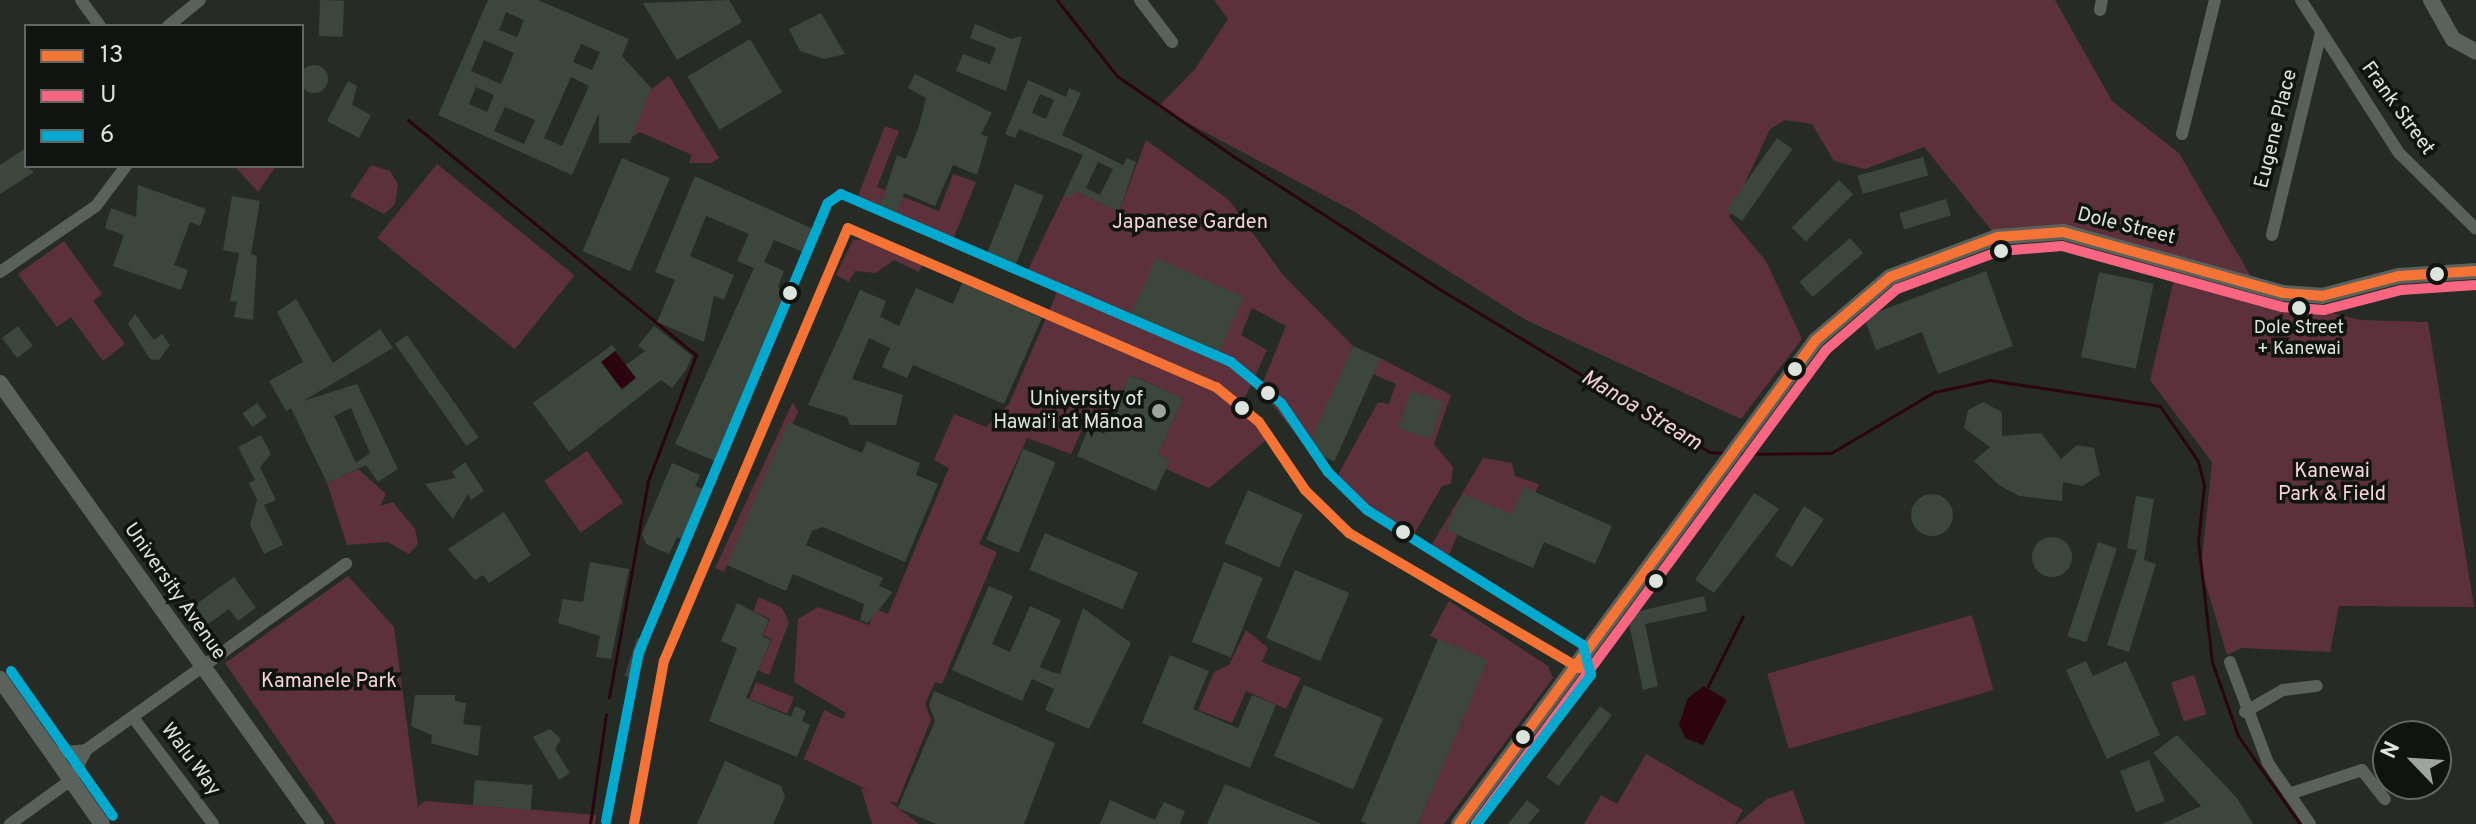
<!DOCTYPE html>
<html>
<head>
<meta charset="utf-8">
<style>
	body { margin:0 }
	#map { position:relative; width:2476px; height:824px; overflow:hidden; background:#262b26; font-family:Overpass,sans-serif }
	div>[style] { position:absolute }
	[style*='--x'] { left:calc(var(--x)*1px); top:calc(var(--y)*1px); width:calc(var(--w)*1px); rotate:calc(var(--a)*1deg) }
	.green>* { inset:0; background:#5d313c; transform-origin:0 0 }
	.water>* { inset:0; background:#2b0410; transform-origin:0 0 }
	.stream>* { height:3px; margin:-1.5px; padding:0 1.5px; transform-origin:1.5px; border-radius:1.5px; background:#2b0410 }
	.building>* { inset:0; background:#3c463c; transform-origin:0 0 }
	.round { border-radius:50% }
	.street>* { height:12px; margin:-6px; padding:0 6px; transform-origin:6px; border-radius:6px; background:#5a605a }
	.secondary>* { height:16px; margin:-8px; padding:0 8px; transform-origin:8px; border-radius:8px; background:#5b625c }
	.bus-1>* { height:10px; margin:-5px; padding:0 5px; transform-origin:5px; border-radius:5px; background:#f57335 }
	.bus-2>* { height:10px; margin:-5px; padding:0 5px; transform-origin:5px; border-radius:5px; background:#fa6682 }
	.bus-3>* { height:10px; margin:-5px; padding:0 5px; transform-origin:5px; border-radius:5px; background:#00a9ce }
	.dots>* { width:22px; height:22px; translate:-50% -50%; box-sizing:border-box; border:4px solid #101410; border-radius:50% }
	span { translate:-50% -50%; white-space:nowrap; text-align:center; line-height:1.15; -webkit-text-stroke:7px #101410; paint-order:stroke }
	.bus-label { font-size:18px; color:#dde4dd }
	.street-label { font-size:20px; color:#dde4dd }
	.park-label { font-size:20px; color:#f8d3da }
	.poi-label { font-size:20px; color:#dde4dd }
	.right { translate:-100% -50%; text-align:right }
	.water-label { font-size:22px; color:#f3ced5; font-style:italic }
	.legend { position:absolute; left:24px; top:24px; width:280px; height:144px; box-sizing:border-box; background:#101410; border:2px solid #626762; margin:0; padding:10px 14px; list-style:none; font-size:24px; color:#dde4dd }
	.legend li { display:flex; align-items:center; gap:16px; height:40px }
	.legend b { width:40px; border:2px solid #626762 }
	.north { position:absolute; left:2372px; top:720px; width:80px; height:80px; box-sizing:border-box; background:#101410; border:2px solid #626762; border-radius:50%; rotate:295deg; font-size:22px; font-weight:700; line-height:32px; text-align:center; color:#dde4dd }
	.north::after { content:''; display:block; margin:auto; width:28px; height:36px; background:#9da39d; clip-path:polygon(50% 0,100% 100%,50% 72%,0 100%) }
</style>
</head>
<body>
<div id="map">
	<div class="green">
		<div style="clip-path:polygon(1214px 0,2055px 0,2112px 101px,2179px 153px,2250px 275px,2222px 278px,2109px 242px,1997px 237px,1924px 147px,1865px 169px,1834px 161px,1812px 124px,1785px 120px,1770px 129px,1729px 217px,1766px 261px,1802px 339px,1741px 419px,1526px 320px,1355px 212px,1158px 107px,1195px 69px,1228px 19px)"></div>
		<div style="clip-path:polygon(669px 76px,719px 158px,711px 163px,689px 163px,692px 155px,640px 132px,632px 137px,646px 93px)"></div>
		<div style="clip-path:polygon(885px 126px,899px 131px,877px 187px,939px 211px,953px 174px,976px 182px,952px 242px,855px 204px)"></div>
		<div style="clip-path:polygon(1146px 140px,1229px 200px,1283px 275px,1353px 346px,1309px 450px,1260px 389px,1286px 326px,1252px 308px,1241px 335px,1267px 350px,1241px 406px,1266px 440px,1209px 488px,1166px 469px,1170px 460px,1158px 455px,1183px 398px,1131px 375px,1103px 427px,1086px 421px,1071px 454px,1027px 438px,979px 544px,997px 552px,942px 684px,935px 682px,925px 704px,931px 720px,897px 803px,889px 801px,919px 824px,872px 824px,861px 788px,868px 790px,804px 759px,824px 710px,843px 719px,846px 713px,794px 682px,798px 619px,818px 607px,869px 625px,876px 609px,888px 614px,949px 468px,934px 460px,954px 414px,986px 427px,1009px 404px,1059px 288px,1026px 274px,1064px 195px,1075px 191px,1119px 212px)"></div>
		<div style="left:437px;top:164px;width:177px;height:95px;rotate:39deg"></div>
		<div style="clip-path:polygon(371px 165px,390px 171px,398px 184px,395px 204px,384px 214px,350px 196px)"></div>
		<div style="clip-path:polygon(234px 166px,276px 166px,258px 192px)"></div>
		<div style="clip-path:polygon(868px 239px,923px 263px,919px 272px,894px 260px,876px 273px,855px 271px,849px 282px,836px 275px,853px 240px)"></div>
		<div style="clip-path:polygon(64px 241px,102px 294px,93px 301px,125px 344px,103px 361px,71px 317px,57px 327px,18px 274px)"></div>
		<div style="clip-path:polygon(2175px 275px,2360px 320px,2428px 322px,2474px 607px,2339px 606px,2330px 652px,2241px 648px,2227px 655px,2201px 568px,2212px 462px,2150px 380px)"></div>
		<div style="clip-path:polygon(1380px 358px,1451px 395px,1434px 444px,1453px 467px,1451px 484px,1442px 486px,1414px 534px,1379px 518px,1334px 482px,1378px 402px,1389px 404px,1396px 384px,1373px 374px)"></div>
		<div style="clip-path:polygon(793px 402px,798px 412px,724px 572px,715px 568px)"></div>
		<div style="left:587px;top:451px;width:63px;height:52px;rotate:55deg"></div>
		<div style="clip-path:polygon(1483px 458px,1512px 463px,1515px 476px,1539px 484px,1522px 523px,1470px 505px,1449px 555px,1431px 546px)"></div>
		<div style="clip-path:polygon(358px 469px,386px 494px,380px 506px,393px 502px,415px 529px,418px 544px,409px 554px,387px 542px,347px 545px,327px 483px)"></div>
		<div style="clip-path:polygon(348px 576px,394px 627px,418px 807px,425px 801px,596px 815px,595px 824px,336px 824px,225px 663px)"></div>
		<div style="clip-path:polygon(759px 597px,782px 608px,789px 622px,769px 675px,758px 670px,772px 639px,763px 635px,770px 619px,753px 611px)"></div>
		<div style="clip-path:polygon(1449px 601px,1548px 666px,1553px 678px,1444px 824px,1418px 824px,1487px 661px,1430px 636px)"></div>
		<div style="left:1972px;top:615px;width:78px;height:213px;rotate:74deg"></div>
		<div style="clip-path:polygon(1246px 630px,1268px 648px,1262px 662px,1301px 678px,1286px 709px,1246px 691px,1232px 723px,1198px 710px,1214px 672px,1229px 665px)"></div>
		<div style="left:2194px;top:675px;width:41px;height:24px;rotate:72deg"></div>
		<div style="left:756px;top:682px;width:41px;height:18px;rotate:22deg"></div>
		<div style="clip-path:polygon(1646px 754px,1743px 810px,1735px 824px,1584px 824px,1601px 795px,1617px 804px)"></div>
		<div style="clip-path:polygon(1793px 790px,1805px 824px,1737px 824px,1767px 799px)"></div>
	</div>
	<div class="water">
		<div style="left:615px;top:351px;width:34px;height:18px;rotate:52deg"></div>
		<div style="clip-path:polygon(1704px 686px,1727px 700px,1703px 745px,1685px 738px,1679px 724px,1688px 698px)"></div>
	</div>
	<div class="stream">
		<div style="--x:1057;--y:0;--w:97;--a:51.7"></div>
		<div style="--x:1117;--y:76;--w:141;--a:34.6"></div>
		<div style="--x:1233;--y:156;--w:242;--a:32.8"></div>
		<div style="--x:1436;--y:287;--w:319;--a:31.1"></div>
		<div style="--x:1709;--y:452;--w:16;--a:4"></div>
		<div style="--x:408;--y:120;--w:372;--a:39.2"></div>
		<div style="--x:696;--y:355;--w:135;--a:110.9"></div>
		<div style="--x:648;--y:481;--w:220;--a:100.2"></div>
		<div style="--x:1740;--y:454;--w:91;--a:-0.6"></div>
		<div style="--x:1831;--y:453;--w:120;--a:-30.6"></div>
		<div style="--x:1934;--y:392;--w:57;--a:-12.1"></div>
		<div style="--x:1990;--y:380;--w:172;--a:8.7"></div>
		<div style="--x:2160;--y:406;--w:67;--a:55.4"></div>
		<div style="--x:2198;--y:461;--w:25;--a:76"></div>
		<div style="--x:2204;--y:485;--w:56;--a:96.1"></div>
		<div style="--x:2198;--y:541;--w:122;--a:83.4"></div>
		<div style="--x:2212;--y:662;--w:78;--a:70.6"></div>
		<div style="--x:2238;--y:736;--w:108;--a:54.8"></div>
		<div style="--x:1708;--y:686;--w:78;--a:-63.4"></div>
		<div style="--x:590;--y:824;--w:111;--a:-81.7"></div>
	</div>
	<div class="building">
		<div style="left:320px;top:0;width:24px;height:36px;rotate:2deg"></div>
		<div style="clip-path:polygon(evenodd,488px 0,538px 0,629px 39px,622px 56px,651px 88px,630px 143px,599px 143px,599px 113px,572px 175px,438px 115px,488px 0,506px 12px,524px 20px,517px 37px,499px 30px,506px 12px,488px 0,484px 40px,514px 53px,501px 84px,471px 71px,484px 40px,488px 0,581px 44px,600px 52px,592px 70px,573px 62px,581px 44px,488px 0,571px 77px,589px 86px,562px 146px,544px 138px,571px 77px,488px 0,476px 87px,494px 95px,487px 112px,469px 104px,476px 87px,488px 0,505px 107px,535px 120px,524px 144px,494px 131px,505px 107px)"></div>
		<div style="clip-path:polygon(729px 0,742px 22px,677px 60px,643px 3px)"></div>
		<div style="clip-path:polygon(821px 13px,845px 54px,824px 59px,800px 51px,789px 29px)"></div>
		<div style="clip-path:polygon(975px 24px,1011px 39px,1022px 36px,1006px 91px,956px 71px,963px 54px,990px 64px,996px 48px,970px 38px)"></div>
		<div style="left:750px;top:39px;width:62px;height:73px;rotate:59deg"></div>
		<div class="round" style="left:300px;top:65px;width:28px;height:28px"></div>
		<div style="clip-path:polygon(915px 74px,992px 113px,981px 134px,988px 137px,977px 175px,953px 165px,935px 206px,904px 193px,895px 216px,879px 210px,897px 155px,906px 159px,919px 126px,926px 98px,908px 88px)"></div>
		<div style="clip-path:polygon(evenodd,1028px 80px,1066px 97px,1069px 88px,1081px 93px,1062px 135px,1123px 165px,1127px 158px,1136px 162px,1119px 212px,1075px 191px,1071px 198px,1064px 195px,1083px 155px,1019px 129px,1015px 138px,1005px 134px,1028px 80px,1040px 94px,1054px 100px,1046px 119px,1032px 113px,1040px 94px,1028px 80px,1098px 162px,1113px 169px,1100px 195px,1086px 188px,1098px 162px)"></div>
		<div style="clip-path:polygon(348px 81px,357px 86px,352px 105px,371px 115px,359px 138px,327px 121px)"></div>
		<div style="left:1777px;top:138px;width:19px;height:88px;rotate:35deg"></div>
		<div style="clip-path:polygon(26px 148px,26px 166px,34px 172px,0 194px,0 165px)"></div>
		<div style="left:1923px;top:157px;width:19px;height:68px;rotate:74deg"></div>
		<div style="left:622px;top:158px;width:52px;height:101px;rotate:23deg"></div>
		<div style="clip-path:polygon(695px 176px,820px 232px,811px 255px,774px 240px,764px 262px,784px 271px,778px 287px,785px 290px,717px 462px,675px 444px,754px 268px,737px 261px,749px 234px,706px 216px,690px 256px,734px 275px,724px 300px,714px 296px,704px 342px,657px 322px,675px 280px,655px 272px)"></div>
		<div style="left:1839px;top:180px;width:20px;height:67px;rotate:45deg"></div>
		<div style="left:1015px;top:184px;width:31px;height:78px;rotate:22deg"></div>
		<div style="clip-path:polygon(138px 185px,206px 209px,200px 226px,190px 222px,174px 265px,188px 270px,181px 290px,113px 266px,124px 235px,105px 228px,111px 208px,136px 217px)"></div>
		<div style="clip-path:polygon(232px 196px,260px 201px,251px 254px,257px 256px,253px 320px,234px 317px,237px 302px,230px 301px,239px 253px,223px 250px)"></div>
		<div style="left:1946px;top:199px;width:17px;height:49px;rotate:73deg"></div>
		<div style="left:1850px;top:238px;width:20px;height:67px;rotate:49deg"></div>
		<div style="left:1156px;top:258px;width:96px;height:63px;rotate:24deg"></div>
		<div style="clip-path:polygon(1986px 271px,2013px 346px,1938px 374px,1922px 332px,1876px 350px,1864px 317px)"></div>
		<div style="left:2099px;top:272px;width:56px;height:87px;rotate:12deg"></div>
		<div style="clip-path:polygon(962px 283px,1042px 318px,1004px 404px,913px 365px,907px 378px,882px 367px,890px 348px,869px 338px,852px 379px,903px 395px,896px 425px,850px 425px,847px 417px,808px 405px,860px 290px,886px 301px,880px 317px,899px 326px,916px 288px,953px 304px)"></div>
		<div style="clip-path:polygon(evenodd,296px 299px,333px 363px,380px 329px,393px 348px,303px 401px,357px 384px,398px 469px,378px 482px,366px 465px,327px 483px,291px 408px,286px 411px,269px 381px,303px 362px,277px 312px,296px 299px,351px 408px,370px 453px,356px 463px,334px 416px,351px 408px)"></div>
		<div style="clip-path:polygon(135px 314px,154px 340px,162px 334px,170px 345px,159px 360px,150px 359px,128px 324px)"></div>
		<div style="left:18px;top:326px;width:25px;height:20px;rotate:53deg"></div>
		<div style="clip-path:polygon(654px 326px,692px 356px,686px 370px,672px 388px,661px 380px,569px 452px,533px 403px,612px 345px,616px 350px,601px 362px,622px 390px,636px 378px,626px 365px,645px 351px,638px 346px)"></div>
		<div style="left:407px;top:335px;width:125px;height:15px;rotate:55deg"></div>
		<div style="left:1353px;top:346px;width:30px;height:113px;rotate:24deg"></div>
		<div style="clip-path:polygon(1130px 375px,1183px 398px,1158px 455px,1170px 460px,1156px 491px,1077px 456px,1089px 427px,1104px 434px)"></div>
		<div style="left:1411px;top:391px;width:34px;height:39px;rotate:19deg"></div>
		<div style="clip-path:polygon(1983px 402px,2002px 412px,2002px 436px,2041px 433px,2061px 459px,2077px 445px,2094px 448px,2100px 475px,2082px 486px,2063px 482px,2062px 501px,2019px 496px,1999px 485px,1974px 461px,1990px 447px,1964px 428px,1968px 410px)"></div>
		<div style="left:257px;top:403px;width:17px;height:18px;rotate:54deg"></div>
		<div style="clip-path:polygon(788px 422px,862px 453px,867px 441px,920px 463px,916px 475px,938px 484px,905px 562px,823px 527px,812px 531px,806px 545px,883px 578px,879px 586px,893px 592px,868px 623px,860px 620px,864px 604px,793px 574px,786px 591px,727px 565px)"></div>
		<div style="clip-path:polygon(261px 435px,271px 454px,260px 467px,276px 500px,264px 505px,283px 545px,264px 554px,250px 525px,257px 500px,249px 483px,255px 480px,238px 447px)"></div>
		<div style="left:1023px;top:449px;width:35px;height:98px;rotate:22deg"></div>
		<div style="clip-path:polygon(465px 462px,484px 491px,471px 500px,468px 494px,453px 519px,425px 484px,456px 478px,452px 472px)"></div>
		<div style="clip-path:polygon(672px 463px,700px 475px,695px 486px,706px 490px,684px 540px,677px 537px,669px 554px,646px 544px,642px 534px)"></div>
		<div style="clip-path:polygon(1524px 487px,1612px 526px,1595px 564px,1544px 542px,1533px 568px,1446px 530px,1463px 494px,1512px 514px)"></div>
		<div style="left:1248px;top:490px;width:60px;height:58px;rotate:24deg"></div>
		<div style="clip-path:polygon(1754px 493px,1779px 509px,1714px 593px,1695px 580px)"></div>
		<div class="round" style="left:1911px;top:494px;width:42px;height:42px"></div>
		<div style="clip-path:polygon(2136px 496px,2154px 499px,2144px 560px,2156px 564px,2129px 652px,2107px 645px,2137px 550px,2127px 548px)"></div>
		<div style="clip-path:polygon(1804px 506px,1824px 519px,1792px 567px,1775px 556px)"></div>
		<div style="clip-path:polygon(504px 512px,531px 555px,489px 583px,483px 575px,475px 580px,448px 549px)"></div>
		<div style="left:1045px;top:533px;width:101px;height:40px;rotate:23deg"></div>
		<div class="round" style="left:2032px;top:537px;width:40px;height:40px"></div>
		<div style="left:2098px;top:542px;width:20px;height:99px;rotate:18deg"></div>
		<div style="clip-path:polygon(590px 562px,629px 569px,611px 659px,596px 657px,600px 636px,558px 623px,563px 599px,583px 602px)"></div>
		<div style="left:1224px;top:562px;width:42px;height:86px;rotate:22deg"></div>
		<div style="left:1295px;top:570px;width:59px;height:74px;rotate:23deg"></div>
		<div style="clip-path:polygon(234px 577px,256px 608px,238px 621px,229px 609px,208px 624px,195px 605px)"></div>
		<div style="clip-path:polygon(989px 586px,1013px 596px,992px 644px,1010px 652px,1030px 606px,1061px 620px,1040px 667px,1052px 672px,1060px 674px,1083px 608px,1131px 643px,1089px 729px,1045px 710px,1054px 689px,1032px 679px,1022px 701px,952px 670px)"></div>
		<div style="clip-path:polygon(1704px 596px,1707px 611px,1645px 624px,1658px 686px,1643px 690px,1627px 614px)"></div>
		<div style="clip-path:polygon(737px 603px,769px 620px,762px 636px,771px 640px,746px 698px,791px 717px,795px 706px,806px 711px,802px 721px,810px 725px,797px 757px,709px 721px,737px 648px,721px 641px)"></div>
		<div style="left:637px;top:638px;width:13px;height:40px;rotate:18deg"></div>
		<div style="clip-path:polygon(1438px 639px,1488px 660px,1418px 824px,1367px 824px,1361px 821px)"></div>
		<div style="clip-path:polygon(1170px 655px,1209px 671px,1193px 709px,1238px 728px,1252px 695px,1276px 705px,1250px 768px,1142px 723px)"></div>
		<div style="clip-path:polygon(2086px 661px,2093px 676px,2126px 661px,2160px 735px,2107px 759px,2066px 670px)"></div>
		<div style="left:1304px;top:685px;width:86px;height:77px;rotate:23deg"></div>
		<div style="clip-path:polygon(934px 691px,1055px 743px,1024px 824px,936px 824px,898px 808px,935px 721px,929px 705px)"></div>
		<div style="clip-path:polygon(415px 695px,455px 695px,455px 701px,466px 703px,463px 724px,481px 726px,478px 756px,431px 743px,432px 735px,411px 726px)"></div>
		<div style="left:1600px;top:706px;width:15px;height:89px;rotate:37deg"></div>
		<div style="clip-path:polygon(550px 729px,561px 739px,555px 749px,570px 773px,559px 780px,533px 737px)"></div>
		<div style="clip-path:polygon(2177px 735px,2237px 798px,2253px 824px,2162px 824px,2201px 806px,2153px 753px)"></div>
		<div style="left:2149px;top:760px;width:44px;height:31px;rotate:69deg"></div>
		<div style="clip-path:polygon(725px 761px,781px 786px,785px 797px,773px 824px,697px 824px)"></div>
		<div style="left:475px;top:780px;width:58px;height:25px;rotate:5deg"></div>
		<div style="clip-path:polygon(1225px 784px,1322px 824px,1207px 824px)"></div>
		<div style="clip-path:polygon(1110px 800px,1155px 820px,1164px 802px,1185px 811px,1180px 824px,1100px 824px)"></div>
		<div style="clip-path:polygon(1527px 800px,1540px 810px,1528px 824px,1508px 824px)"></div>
	</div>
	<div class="street">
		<div style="--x:81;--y:0;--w:32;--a:54"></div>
		<div style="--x:1140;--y:0;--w:53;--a:52.7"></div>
		<div style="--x:2301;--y:0;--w:182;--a:57.4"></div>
		<div style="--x:2399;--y:153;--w:108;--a:44.6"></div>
		<div style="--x:2100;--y:10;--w:10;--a:-79"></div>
		<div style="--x:168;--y:26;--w:41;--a:-39.1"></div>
		<div style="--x:2182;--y:134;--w:138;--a:-76.2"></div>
		<div style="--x:2272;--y:235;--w:208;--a:-76.4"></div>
		<div style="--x:0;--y:272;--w:116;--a:-34.5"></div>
		<div style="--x:96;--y:206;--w:50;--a:-53.1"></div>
		<div style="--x:2230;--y:662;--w:108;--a:69.4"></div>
		<div style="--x:2268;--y:763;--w:74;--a:55.5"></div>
		<div style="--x:2245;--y:712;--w:44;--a:-30.1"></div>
		<div style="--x:2283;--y:690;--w:34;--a:-7"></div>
		<div style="--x:135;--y:720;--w:130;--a:53.1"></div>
		<div style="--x:54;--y:753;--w:32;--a:-5"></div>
		<div style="--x:2289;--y:794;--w:77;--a:-18.2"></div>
		<div style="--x:2362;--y:770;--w:37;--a:52"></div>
		<div style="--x:10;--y:824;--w:75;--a:-35.8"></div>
		<div style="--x:71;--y:780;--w:34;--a:-63"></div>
		<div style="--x:86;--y:750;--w:320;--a:-35.6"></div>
	</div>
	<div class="secondary">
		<div style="--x:2431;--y:0;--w:45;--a:60.6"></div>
		<div style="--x:2453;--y:39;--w:26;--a:29"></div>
		<div style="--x:0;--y:383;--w:543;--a:54.38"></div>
		<div style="--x:0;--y:679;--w:177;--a:54.9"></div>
		<div style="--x:1459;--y:824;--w:601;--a:-53.59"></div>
		<div style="--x:1816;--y:340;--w:97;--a:-40.4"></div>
		<div style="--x:1890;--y:277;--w:114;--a:-20.5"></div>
		<div style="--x:1997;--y:237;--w:66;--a:-4.3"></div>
		<div style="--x:2063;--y:232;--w:228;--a:15.5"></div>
		<div style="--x:2283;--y:293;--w:39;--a:4"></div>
		<div style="--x:2322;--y:296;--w:80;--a:-14.6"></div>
		<div style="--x:2399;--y:276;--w:77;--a:-3.7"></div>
	</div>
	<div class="bus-1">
		<div style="--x:634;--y:824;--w:166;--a:-79.6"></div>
		<div style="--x:664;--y:661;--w:470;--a:-67"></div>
		<div style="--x:848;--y:228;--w:401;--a:23.4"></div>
		<div style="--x:1216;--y:387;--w:55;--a:39.1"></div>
		<div style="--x:1259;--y:422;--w:82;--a:55.9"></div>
		<div style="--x:1305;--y:490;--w:62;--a:44.3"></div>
		<div style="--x:1349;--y:533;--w:267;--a:30.4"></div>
		<div style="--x:1459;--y:824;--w:601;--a:-53.59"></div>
		<div style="--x:1816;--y:340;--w:97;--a:-40.4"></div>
		<div style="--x:1890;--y:277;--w:114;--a:-20.5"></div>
		<div style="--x:1997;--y:237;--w:66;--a:-4.3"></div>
		<div style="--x:2063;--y:232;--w:228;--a:15.5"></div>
		<div style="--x:2283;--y:293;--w:39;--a:4"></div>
		<div style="--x:2322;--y:296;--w:80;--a:-14.6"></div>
		<div style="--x:2399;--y:276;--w:77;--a:-3.7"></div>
	</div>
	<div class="bus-2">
		<div style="--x:1476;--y:824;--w:589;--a:-53.56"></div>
		<div style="--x:1826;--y:350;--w:94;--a:-40.7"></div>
		<div style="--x:1897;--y:289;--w:110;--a:-20.3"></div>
		<div style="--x:2000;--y:251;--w:62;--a:-4.6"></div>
		<div style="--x:2062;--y:246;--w:228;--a:15.5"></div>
		<div style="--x:2282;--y:307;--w:42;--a:4.1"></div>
		<div style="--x:2324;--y:310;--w:80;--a:-14.6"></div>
		<div style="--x:2401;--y:290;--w:75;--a:-3.8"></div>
	</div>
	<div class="bus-3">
		<div style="--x:11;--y:671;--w:177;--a:54.9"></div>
		<div style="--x:606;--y:821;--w:172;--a:-79"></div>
		<div style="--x:639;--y:652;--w:487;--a:-67.2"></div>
		<div style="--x:828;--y:203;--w:16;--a:-35"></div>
		<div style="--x:841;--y:194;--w:425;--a:23.3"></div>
		<div style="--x:1231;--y:362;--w:65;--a:39.4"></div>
		<div style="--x:1281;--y:403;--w:83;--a:55.7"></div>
		<div style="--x:1328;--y:472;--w:54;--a:44.3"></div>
		<div style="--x:1367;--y:510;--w:255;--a:32"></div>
		<div style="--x:1583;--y:645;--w:31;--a:75"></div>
		<div style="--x:1591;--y:675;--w:188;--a:127.4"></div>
	</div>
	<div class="dots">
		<div style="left:2001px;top:251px;background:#dde4dd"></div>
		<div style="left:2437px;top:274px;background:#dde4dd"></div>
		<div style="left:790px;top:293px;background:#dde4dd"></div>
		<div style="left:2299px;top:308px;background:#dde4dd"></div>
		<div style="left:1795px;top:369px;background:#dde4dd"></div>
		<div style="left:1268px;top:393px;background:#dde4dd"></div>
		<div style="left:1242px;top:408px;background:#dde4dd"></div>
		<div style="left:1159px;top:411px;background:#9da39d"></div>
		<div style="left:1403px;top:532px;background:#dde4dd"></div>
		<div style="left:1656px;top:581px;background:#dde4dd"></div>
		<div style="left:1523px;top:737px;background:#dde4dd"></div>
	</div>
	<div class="bus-label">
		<span style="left:2299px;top:340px">Dole Street<br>+ Kanewai</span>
	</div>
	<div class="street-label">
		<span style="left:2397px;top:109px;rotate:54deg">Frank Street</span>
		<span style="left:2277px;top:129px;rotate:-76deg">Eugene Place</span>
		<span style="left:2126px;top:227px;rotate:14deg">Dole Street</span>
		<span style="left:174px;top:592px;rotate:55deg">University Avenue</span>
		<span style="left:190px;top:760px;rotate:53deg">Walu Way</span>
	</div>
	<div class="park-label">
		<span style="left:1190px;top:223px">Japanese Garden</span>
		<span style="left:2332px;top:484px">Kanewai<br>Park &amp; Field</span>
		<span style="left:329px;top:682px">Kamanele Park</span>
	</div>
	<div class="poi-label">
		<span class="right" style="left:1143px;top:412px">University of<br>Hawaiʻi at Mānoa</span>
	</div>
	<div class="water-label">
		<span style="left:1641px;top:411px;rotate:31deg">Manoa Stream</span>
	</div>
	<ul class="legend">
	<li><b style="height:10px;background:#f57335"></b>13</li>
	<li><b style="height:10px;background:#fa6682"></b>U</li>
	<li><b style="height:10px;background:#00a9ce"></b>6</li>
	</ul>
	<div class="north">N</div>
</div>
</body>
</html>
